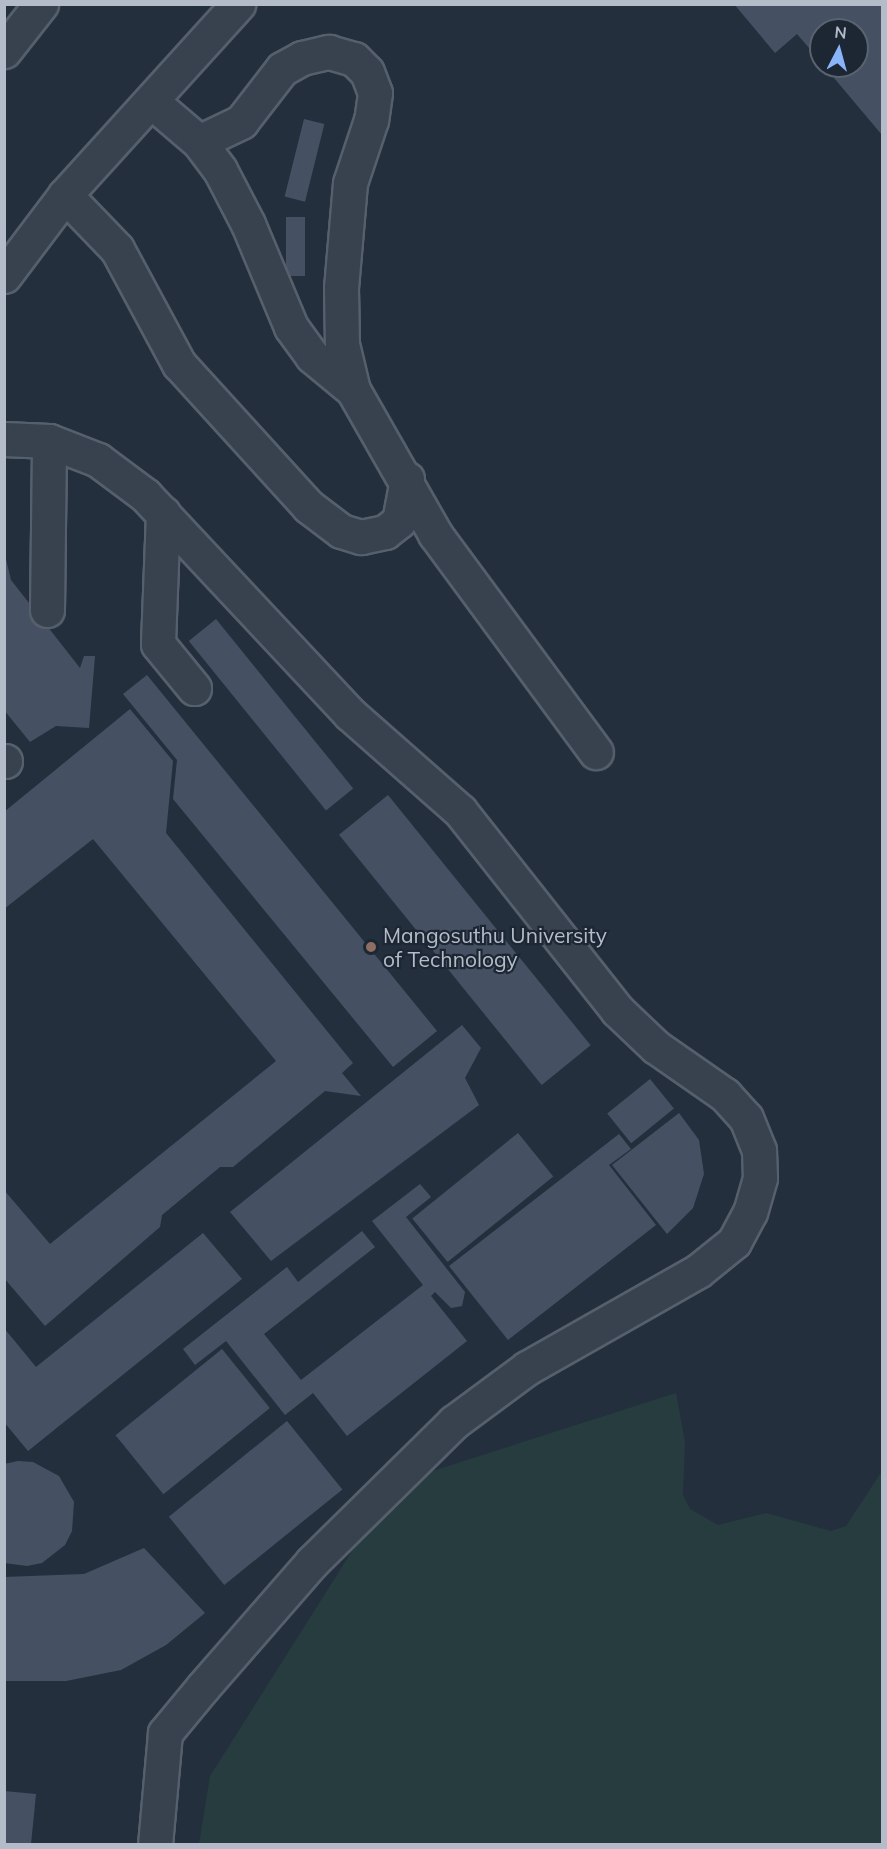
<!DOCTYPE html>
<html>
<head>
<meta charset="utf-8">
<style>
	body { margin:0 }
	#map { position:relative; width:887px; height:1849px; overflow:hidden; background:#242f3e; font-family:Mulish,sans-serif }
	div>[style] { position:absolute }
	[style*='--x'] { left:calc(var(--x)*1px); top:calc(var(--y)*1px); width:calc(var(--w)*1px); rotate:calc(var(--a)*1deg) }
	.green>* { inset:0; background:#263c3f }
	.building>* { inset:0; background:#455162; transform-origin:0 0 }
	.roads { filter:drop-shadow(2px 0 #565f6c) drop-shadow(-2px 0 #565f6c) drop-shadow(0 2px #565f6c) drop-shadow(0 -2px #565f6c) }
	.minor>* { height:33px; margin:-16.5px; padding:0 16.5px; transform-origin:16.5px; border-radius:16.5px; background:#38414e }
	.dots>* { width:16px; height:16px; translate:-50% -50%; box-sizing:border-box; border:3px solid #1d2633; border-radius:50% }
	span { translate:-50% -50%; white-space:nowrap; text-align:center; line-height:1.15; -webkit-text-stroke:4.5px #1d2633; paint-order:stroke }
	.poi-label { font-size:21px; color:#b4bcc9 }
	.left { translate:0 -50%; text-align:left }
	.frame { position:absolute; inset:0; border:6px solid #b4bcc9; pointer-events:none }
	.north { position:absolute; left:809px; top:18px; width:60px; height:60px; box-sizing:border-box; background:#1d2633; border:2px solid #59626f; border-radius:50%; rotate:6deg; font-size:16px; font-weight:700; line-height:24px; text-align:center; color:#b4bcc9 }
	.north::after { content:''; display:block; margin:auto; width:21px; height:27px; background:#8ab4f8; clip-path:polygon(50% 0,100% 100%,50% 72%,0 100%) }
</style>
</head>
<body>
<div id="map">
	<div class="green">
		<div style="clip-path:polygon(676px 1393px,685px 1442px,683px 1495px,690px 1509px,718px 1525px,766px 1513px,831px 1531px,846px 1526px,882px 1471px,882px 1844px,199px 1844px,210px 1776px,395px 1483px)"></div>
	</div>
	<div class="building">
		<div style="clip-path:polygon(734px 4px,882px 4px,882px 135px,824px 66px,857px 66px,857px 30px,821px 30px,821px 62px,797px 34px,775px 53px)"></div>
		<div style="left:304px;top:119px;width:21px;height:80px;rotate:14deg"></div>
		<div style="left:286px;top:217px;width:19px;height:59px"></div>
		<div style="clip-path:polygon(4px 551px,11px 580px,80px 668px,84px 656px,95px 656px,89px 728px,56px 726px,30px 742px,4px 710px)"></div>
		<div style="left:216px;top:619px;width:218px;height:35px;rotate:51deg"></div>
		<div style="clip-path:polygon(147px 675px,437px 1031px,393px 1067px,173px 799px,177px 760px,123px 694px)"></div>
		<div style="clip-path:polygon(130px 709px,173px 761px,166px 833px,353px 1063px,342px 1073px,361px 1096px,325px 1091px,233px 1167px,220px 1167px,162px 1215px,160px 1227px,45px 1326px,4px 1278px,4px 1190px,50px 1244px,276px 1061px,93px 839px,4px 909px,4px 812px)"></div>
		<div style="left:388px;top:795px;width:322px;height:63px;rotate:51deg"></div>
		<div style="clip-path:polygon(462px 1025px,481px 1048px,465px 1078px,479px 1105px,271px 1261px,230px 1212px)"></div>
		<div style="left:650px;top:1079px;width:38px;height:55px;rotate:51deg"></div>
		<div style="clip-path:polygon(679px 1113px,699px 1140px,704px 1174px,693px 1208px,667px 1234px,612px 1165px)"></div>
		<div style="left:518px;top:1133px;width:56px;height:136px;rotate:51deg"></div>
		<div style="clip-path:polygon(619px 1134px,631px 1149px,609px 1165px,656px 1225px,508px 1340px,449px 1266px)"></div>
		<div style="clip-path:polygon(420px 1184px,431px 1197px,406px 1217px,465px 1292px,462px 1306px,451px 1308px,435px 1292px,431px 1296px,467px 1341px,347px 1436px,313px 1393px,285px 1415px,226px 1341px,195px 1365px,183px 1349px,287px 1267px,298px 1282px,362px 1231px,375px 1247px,264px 1334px,301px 1380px,423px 1285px,372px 1221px)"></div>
		<div style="clip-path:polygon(203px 1233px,242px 1279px,28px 1451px,4px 1422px,4px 1328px,36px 1367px)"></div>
		<div style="left:222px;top:1349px;width:76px;height:137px;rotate:51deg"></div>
		<div style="left:287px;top:1421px;width:88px;height:152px;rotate:51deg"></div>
		<div style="clip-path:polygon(18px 1461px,33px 1462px,59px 1476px,74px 1502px,72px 1531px,65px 1545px,42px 1563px,27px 1566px,4px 1563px,4px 1464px)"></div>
		<div style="clip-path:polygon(144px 1548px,205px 1613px,166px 1645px,121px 1670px,66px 1681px,4px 1681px,4px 1577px,84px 1574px)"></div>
		<div style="clip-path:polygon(4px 1791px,36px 1794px,31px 1844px,4px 1844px)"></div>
	</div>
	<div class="roads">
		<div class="minor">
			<div style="--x:4;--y:51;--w:60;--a:-51.8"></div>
			<div style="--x:151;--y:101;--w:63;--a:40.5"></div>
			<div style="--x:199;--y:142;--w:35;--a:53"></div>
			<div style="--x:220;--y:170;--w:61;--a:62.6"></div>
			<div style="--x:248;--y:224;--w:112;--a:67.3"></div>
			<div style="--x:291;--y:327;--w:36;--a:54"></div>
			<div style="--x:312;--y:356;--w:53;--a:39.7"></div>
			<div style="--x:353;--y:390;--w:166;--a:60.3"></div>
			<div style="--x:435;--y:534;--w:271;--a:53.6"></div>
			<div style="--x:199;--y:142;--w:47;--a:-25.5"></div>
			<div style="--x:241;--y:122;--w:67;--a:-52.3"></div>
			<div style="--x:282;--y:69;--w:23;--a:-29"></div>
			<div style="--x:302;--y:58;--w:28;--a:-13"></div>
			<div style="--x:329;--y:52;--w:26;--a:16"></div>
			<div style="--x:354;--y:59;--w:18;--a:45"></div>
			<div style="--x:367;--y:72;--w:22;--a:69"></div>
			<div style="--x:375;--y:93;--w:27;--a:98"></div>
			<div style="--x:371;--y:120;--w:66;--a:108.4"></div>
			<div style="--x:350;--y:183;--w:105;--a:94.9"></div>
			<div style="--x:341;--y:288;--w:56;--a:89"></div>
			<div style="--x:342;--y:344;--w:47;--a:76.6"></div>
			<div style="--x:65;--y:195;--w:75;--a:46.1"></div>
			<div style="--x:117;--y:249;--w:131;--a:61.7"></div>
			<div style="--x:179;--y:364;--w:192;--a:47.7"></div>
			<div style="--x:308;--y:506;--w:41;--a:37.1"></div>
			<div style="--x:341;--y:531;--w:21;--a:17"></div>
			<div style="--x:361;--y:537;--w:25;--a:-12"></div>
			<div style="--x:385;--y:532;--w:18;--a:-38"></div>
			<div style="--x:399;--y:521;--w:43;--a:-79.2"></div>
			<div style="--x:4;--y:276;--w:101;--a:-53"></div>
			<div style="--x:65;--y:195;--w:258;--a:-47.8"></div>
			<div style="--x:4;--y:439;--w:45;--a:2.5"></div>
			<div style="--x:49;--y:441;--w:53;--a:21.2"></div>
			<div style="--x:98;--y:460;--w:59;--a:36.7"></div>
			<div style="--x:145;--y:495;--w:300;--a:46.9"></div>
			<div style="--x:350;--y:714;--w:147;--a:41.4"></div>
			<div style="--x:460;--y:811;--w:253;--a:51.7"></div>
			<div style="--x:617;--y:1010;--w:54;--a:43.5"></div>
			<div style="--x:656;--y:1047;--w:84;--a:34.8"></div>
			<div style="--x:725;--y:1095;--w:31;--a:48"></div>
			<div style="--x:746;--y:1118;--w:35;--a:68"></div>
			<div style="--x:759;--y:1150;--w:28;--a:88"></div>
			<div style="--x:760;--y:1178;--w:35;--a:106"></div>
			<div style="--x:750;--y:1212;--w:34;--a:118"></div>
			<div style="--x:734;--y:1242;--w:46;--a:141.1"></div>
			<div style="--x:698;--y:1271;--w:197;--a:150.4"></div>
			<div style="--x:527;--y:1368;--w:91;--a:143.5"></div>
			<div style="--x:454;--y:1422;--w:199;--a:135.4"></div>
			<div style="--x:312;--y:1562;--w:166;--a:131.1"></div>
			<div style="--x:203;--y:1687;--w:60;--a:129.6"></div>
			<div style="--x:165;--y:1733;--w:111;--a:95.1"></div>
			<div style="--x:163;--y:513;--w:131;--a:92.2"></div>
			<div style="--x:158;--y:644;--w:57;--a:50.7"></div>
			<div style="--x:47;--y:610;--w:169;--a:-89.3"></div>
			<div style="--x:4;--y:761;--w:1;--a:0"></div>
		</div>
	</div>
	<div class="dots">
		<div style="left:371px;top:947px;background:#8d6e63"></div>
	</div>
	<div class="poi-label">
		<span class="left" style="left:383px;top:947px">Mangosuthu University<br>of Technology</span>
	</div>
	<div class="frame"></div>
	<div class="north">N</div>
</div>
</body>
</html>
